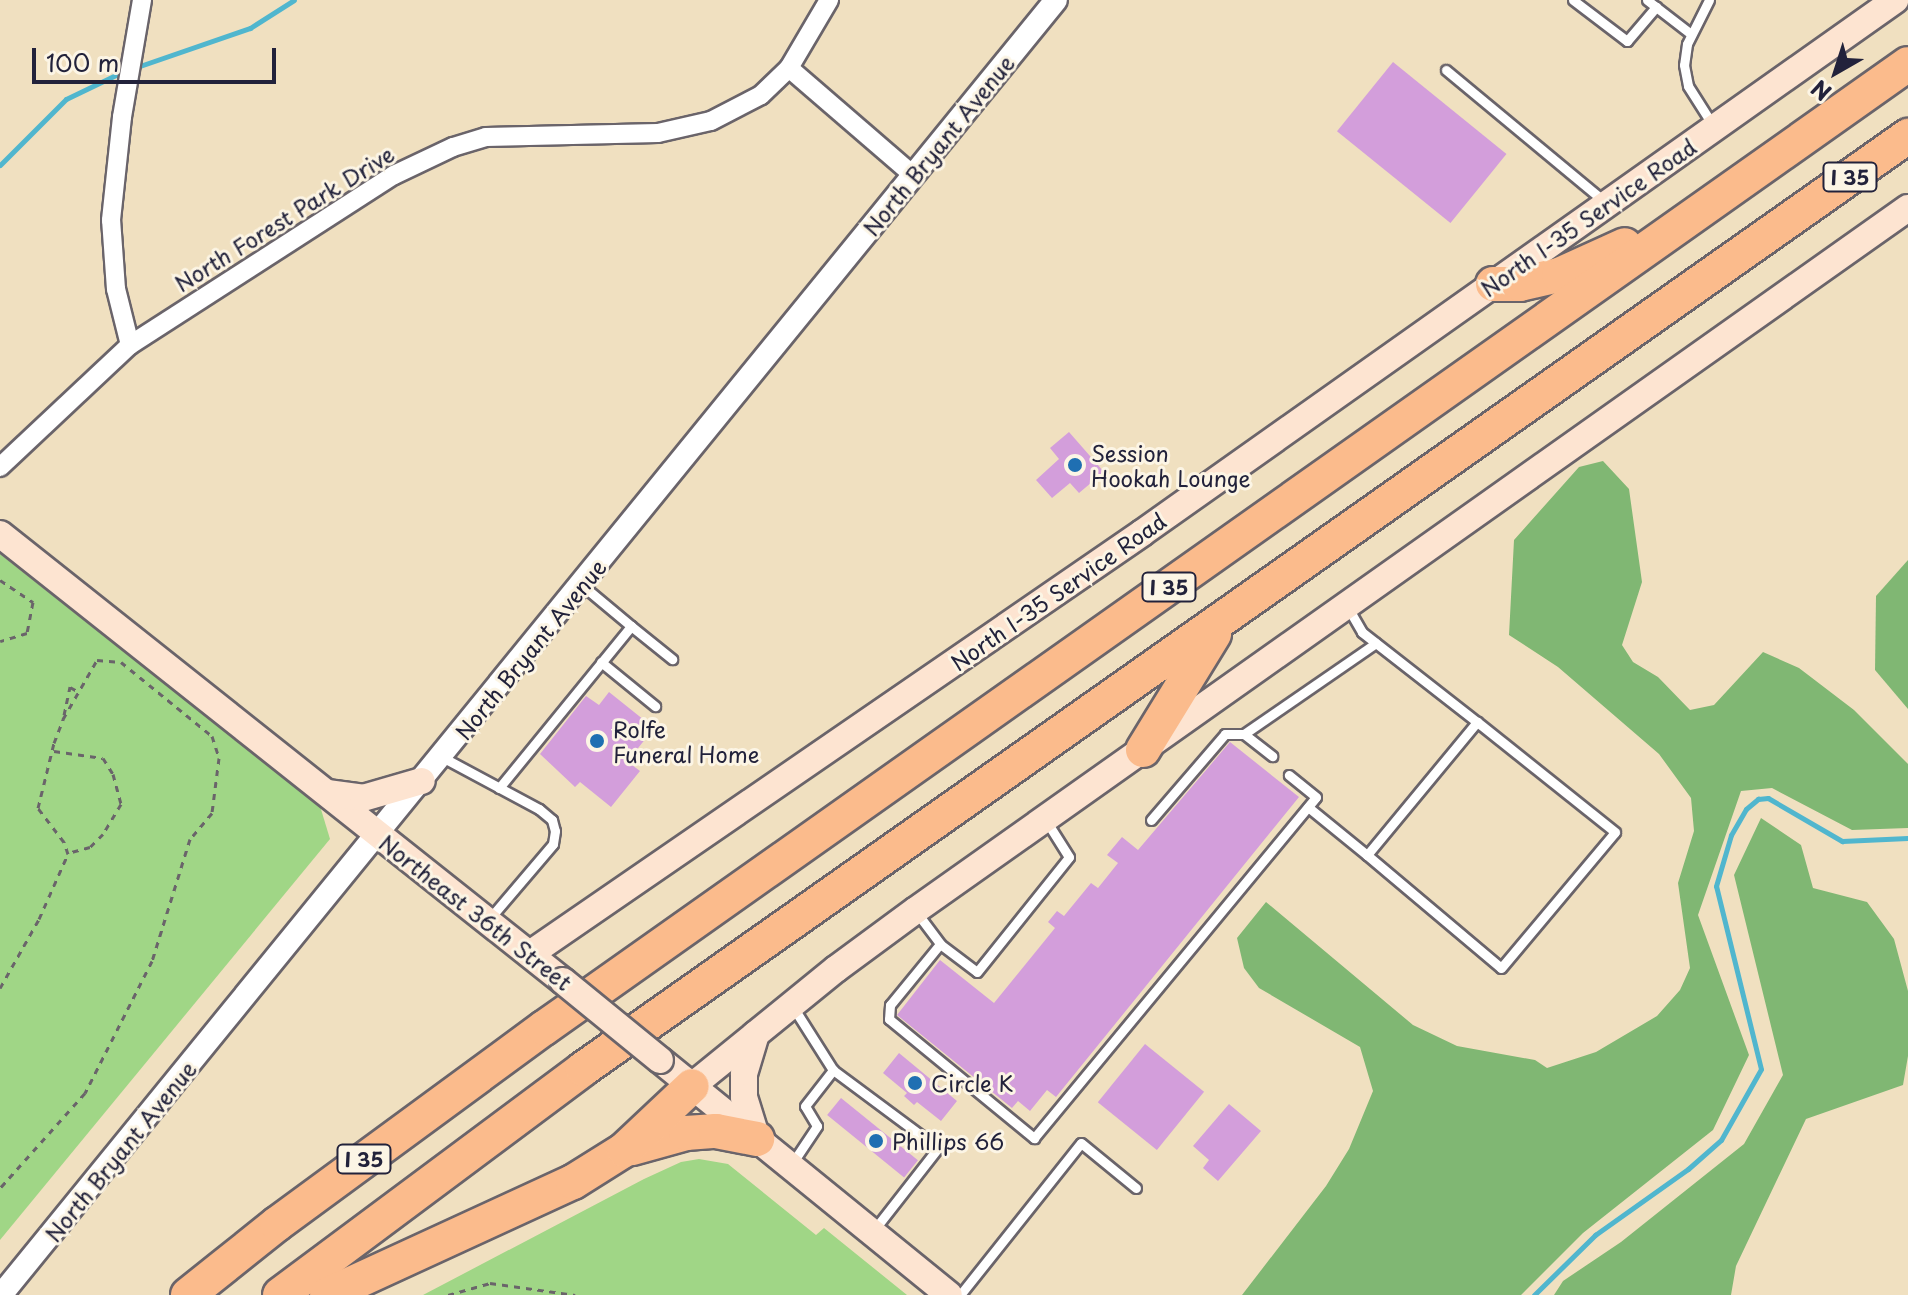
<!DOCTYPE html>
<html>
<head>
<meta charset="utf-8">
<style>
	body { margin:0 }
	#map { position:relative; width:1908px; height:1295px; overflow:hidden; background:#f0e0c0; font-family:"Playpen Sans",sans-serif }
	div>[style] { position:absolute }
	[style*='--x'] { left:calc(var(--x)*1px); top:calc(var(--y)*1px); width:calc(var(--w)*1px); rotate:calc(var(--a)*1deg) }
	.green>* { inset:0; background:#a0d686 }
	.forest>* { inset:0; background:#80b773 }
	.stream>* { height:5px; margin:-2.5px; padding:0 2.5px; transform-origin:2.5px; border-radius:2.5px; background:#50b6ce }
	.building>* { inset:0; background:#d39edb; transform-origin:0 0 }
	.path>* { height:3px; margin-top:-1.5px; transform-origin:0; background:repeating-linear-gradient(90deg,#6a646a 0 6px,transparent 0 12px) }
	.roads { filter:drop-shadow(2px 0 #6a646a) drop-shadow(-2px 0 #6a646a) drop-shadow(0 2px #6a646a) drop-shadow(0 -2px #6a646a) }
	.service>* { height:9px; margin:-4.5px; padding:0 4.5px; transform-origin:4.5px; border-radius:4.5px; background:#fff }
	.minor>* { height:18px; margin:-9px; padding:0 9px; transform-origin:9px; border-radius:9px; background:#fff }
	.tertiary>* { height:22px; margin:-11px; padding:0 11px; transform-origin:11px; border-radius:11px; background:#fff }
	.secondary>* { height:26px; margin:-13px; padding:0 13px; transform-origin:13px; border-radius:13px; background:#fde4d1 }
	.motorway>* { height:34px; margin:-17px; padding:0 17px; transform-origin:17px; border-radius:17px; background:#fbbb8c }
	.bridges { filter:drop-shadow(2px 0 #6a646a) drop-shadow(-2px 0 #6a646a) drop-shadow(0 2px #6a646a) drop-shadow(0 -2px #6a646a) }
	.secondary-bridge>* { height:26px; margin:-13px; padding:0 13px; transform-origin:13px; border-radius:13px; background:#fde4d1 }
	.dots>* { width:22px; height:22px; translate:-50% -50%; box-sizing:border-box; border:4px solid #fcf5e5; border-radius:50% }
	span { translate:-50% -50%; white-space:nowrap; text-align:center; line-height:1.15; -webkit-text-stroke:6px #fcf5e5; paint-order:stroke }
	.shield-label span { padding:2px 6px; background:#fcf5e5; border:2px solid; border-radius:6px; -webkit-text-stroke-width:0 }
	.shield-label { font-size:20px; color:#22223b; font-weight:700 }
	.street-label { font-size:22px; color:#22223b }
	.poi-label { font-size:22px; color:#22223b }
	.left { translate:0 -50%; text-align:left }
	.north { position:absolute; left:1796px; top:32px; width:80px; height:80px; -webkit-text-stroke:6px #fcf5e5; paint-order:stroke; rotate:219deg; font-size:22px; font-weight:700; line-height:32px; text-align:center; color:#22223b }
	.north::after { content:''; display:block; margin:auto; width:28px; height:36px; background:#22223b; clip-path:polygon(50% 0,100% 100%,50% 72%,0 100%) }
	.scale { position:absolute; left:32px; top:48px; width:244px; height:36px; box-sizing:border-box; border:4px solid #22223b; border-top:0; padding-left:10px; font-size:24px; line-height:28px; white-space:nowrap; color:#22223b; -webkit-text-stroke:6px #fcf5e5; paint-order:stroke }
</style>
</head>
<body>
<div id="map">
	<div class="green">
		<div style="clip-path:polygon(0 554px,320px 806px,330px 839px,0 1240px)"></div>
		<div style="clip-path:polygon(699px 1159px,728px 1164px,816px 1235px,824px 1228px,907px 1295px,423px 1295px,644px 1179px,681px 1162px)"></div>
	</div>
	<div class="forest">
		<div style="clip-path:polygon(1603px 461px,1629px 489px,1642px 582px,1622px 645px,1633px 662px,1658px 677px,1690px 710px,1714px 705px,1763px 652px,1799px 668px,1854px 710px,1908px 764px,1908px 828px,1852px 830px,1772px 788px,1741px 791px,1698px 915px,1749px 1055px,1713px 1130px,1583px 1233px,1521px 1295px,1242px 1295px,1326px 1186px,1349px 1149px,1373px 1091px,1360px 1047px,1259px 988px,1244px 968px,1237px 938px,1266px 902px,1413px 1025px,1457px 1046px,1535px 1060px,1547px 1068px,1596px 1052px,1657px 1016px,1680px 990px,1690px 968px,1678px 883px,1694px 831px,1691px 798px,1659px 754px,1558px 667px,1509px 635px,1514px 540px,1579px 467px)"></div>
		<div style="clip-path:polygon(1908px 560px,1908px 709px,1875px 670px,1876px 596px)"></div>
		<div style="clip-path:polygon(1761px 818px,1801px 845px,1813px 888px,1867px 902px,1894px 939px,1908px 991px,1908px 1056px,1903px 1085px,1806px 1119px,1736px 1266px,1731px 1295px,1554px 1295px,1563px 1281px,1621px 1242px,1744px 1144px,1783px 1075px,1734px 875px)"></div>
	</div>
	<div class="stream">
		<div style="--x:134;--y:68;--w:123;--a:-19"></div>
		<div style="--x:250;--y:28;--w:52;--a:-32.5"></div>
		<div style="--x:0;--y:165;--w:93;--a:-45"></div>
		<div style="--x:66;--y:99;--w:64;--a:-25.8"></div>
		<div style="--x:1534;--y:1295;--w:86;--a:-44.5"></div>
		<div style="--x:1595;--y:1235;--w:114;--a:-35.4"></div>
		<div style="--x:1688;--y:1169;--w:44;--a:-41.3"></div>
		<div style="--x:1721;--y:1140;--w:81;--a:-60.6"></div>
		<div style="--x:1761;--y:1069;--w:188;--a:-103.8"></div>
		<div style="--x:1716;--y:886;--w:53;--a:-73.6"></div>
		<div style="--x:1731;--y:835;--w:30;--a:-60"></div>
		<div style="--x:1746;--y:809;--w:16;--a:-40"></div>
		<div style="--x:1758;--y:799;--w:10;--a:-6"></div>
		<div style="--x:1768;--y:798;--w:86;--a:30.2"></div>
		<div style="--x:1842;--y:841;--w:66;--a:-2.6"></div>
	</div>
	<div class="building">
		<div style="left:1393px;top:62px;width:146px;height:89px;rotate:39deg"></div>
		<div style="clip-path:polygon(1069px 432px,1104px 472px,1079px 493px,1070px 483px,1052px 498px,1036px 480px,1059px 459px,1050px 448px)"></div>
		<div style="clip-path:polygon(609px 692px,654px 728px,631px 757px,636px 760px,632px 765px,640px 771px,611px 807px,580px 782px,575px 787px,540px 754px,586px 696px,599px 705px)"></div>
		<div style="clip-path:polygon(1230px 742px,1299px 797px,1056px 1097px,1047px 1090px,1030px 1111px,1018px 1101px,1012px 1108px,897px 1015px,940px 960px,994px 1003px,1055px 928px,1048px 922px,1057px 911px,1064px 916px,1091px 883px,1098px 888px,1118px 863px,1107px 855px,1122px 837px,1138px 850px)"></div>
		<div style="left:1145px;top:1044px;width:76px;height:75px;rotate:39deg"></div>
		<div style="clip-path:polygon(899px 1053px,957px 1101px,941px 1121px,917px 1102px,914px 1105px,904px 1096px,907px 1093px,883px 1073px)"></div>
		<div style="left:841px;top:1098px;width:99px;height:22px;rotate:39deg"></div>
		<div style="clip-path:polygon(1229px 1104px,1261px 1131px,1218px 1181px,1203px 1168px,1209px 1160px,1193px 1146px)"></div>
	</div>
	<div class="path">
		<div style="--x:0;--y:580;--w:40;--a:34"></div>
		<div style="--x:33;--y:602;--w:32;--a:101"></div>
		<div style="--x:27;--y:633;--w:28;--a:163"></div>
		<div style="--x:64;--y:715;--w:29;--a:-78"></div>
		<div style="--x:70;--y:687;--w:10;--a:29"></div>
		<div style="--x:54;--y:751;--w:49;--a:8.1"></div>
		<div style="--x:103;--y:758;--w:19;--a:58"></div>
		<div style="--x:113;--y:774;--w:31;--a:75"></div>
		<div style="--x:121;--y:804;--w:35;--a:121"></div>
		<div style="--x:103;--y:834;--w:18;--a:135"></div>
		<div style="--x:90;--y:847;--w:23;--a:165"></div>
		<div style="--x:0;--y:988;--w:79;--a:-60.5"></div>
		<div style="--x:39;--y:919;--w:71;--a:-66"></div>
		<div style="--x:68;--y:854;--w:13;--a:-108"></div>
		<div style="--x:64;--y:842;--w:43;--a:-127.4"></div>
		<div style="--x:38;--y:808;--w:67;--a:-76.2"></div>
		<div style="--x:54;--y:743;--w:26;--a:-69"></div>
		<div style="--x:63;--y:719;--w:68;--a:-60"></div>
		<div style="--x:97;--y:660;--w:24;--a:5"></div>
		<div style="--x:121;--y:662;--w:117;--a:39.1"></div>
		<div style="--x:212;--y:736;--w:23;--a:72"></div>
		<div style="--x:219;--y:758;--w:55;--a:97.3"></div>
		<div style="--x:212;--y:813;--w:34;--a:130"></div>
		<div style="--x:190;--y:839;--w:128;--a:107.3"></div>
		<div style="--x:152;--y:961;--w:148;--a:116.9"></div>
		<div style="--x:85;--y:1093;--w:127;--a:131.8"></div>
		<div style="--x:448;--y:1295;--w:44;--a:-15.9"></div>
		<div style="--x:490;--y:1283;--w:86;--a:8"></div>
	</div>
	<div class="roads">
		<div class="service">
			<div style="--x:1573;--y:0;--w:68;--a:37.2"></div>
			<div style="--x:1627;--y:41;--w:45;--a:-49.5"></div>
			<div style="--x:1647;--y:0;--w:56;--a:37.7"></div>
			<div style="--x:1709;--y:0;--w:49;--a:116.6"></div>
			<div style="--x:1687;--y:44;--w:21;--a:98"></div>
			<div style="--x:1684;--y:65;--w:21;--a:79"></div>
			<div style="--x:1688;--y:86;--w:49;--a:57.6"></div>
			<div style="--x:1446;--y:70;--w:205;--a:39.7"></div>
			<div style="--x:631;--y:626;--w:53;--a:38.8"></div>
			<div style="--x:601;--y:662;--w:70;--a:39.2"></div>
			<div style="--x:1244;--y:734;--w:160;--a:-34.6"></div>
			<div style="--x:442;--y:757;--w:110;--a:28.2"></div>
			<div style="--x:539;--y:809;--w:17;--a:40"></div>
			<div style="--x:552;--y:820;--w:11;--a:75"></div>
			<div style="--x:555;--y:831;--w:13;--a:99"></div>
			<div style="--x:553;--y:844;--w:97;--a:130.4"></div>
			<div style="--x:499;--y:788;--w:209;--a:-50.8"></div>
			<div style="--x:631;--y:626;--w:64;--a:-140.1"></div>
			<div style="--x:1308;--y:807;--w:76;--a:39.1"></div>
			<div style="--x:1367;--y:855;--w:173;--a:-50.4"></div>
			<div style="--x:1477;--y:722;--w:146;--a:-142"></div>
			<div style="--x:1362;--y:632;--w:28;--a:-120"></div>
			<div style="--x:1151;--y:820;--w:113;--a:-49.3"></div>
			<div style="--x:1225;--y:734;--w:19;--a:0"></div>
			<div style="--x:1244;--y:734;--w:36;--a:38"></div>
			<div style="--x:1367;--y:855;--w:175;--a:40.1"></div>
			<div style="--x:1501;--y:968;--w:177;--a:-50"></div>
			<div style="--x:1615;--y:832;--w:176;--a:-141.4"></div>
			<div style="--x:917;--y:913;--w:39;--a:53"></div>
			<div style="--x:940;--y:944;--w:79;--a:129.3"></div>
			<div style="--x:890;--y:1005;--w:14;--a:94"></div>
			<div style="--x:889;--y:1019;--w:188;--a:39.4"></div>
			<div style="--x:1034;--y:1138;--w:442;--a:-50.4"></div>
			<div style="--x:1316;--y:797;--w:35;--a:-141"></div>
			<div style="--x:940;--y:944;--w:46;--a:37.1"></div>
			<div style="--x:977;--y:972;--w:147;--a:-51.3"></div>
			<div style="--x:1069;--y:857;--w:41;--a:-122.2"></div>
			<div style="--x:793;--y:1007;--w:75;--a:57.6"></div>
			<div style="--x:833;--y:1070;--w:131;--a:36.6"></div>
			<div style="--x:938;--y:1148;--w:104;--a:128"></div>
			<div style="--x:791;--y:1165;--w:47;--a:-56.3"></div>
			<div style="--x:817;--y:1126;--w:23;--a:-121"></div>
			<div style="--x:805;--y:1106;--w:46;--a:-52.1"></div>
			<div style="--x:960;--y:1295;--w:194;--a:-51.5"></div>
			<div style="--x:1081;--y:1143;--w:71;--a:39.3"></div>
		</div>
		<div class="minor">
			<div style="--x:789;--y:68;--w:164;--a:40.8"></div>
			<div style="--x:130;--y:345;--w:58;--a:-104"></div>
			<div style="--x:116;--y:289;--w:69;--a:-94.1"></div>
			<div style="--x:111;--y:220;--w:104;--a:-83.9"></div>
			<div style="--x:122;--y:117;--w:119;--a:-80.3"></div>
			<div style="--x:0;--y:467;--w:178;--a:-43.2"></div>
			<div style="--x:130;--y:345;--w:314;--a:-32.8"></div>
			<div style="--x:394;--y:175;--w:65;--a:-25.4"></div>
			<div style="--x:453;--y:147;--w:34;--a:-17"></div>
			<div style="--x:486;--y:137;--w:172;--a:-1.3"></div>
			<div style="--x:658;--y:133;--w:54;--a:-12.8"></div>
			<div style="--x:711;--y:121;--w:56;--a:-27.5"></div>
			<div style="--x:761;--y:95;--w:39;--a:-44"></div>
			<div style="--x:789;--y:68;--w:79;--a:-59.5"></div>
		</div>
		<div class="tertiary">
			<div style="--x:1;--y:1295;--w:1670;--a:-50.83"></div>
		</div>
		<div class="secondary">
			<div style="--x:0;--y:534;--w:719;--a:38.45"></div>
			<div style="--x:329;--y:793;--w:34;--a:8"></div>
			<div style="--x:363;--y:798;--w:61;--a:-16.1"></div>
			<div style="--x:530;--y:954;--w:743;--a:-34.52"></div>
			<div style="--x:1142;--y:533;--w:923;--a:-35.29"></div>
			<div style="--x:756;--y:1034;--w:42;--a:106.7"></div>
			<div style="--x:744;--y:1074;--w:23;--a:90"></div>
			<div style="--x:744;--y:1097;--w:44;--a:72.8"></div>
			<div style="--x:660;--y:1060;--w:372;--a:39.1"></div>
			<div style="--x:692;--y:1086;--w:186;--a:-39.1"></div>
			<div style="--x:836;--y:969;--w:99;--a:-36.4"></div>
			<div style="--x:916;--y:910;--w:1215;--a:-35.29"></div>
		</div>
		<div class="motorway">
			<div style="--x:1493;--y:284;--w:27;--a:0"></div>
			<div style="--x:1520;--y:284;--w:40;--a:-13"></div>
			<div style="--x:1559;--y:275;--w:72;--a:-24.4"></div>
			<div style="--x:1143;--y:750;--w:136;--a:-58.5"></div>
			<div style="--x:632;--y:1148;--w:56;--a:-15.5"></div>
			<div style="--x:686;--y:1133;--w:30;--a:-4"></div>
			<div style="--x:716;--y:1131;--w:42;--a:11"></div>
			<div style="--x:188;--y:1295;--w:114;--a:-38.6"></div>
			<div style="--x:277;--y:1224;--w:331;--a:-36.3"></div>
			<div style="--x:544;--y:1028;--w:1670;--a:-35.25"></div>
			<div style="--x:280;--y:1295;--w:378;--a:-36.7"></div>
			<div style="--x:583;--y:1069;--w:1621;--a:-35.15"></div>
			<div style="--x:327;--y:1295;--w:271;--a:-24.7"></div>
			<div style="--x:573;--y:1182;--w:60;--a:-32.1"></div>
			<div style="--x:624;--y:1150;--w:93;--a:-43.3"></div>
		</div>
	</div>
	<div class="bridges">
		<div class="secondary-bridge">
			<div style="--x:563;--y:981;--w:125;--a:39.2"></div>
		</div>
	</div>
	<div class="dots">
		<div style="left:1075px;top:465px;background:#1f6fb2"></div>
		<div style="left:597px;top:741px;background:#1f6fb2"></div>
		<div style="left:915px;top:1083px;background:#1f6fb2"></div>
		<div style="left:876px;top:1141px;background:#1f6fb2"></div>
	</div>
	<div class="shield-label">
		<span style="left:1850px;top:177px">I 35</span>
		<span style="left:1169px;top:587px">I 35</span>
		<span style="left:364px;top:1159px">I 35</span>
	</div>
	<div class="street-label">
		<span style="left:938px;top:145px;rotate:-51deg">North Bryant Avenue</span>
		<span style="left:1588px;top:217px;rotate:-35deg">North I-35 Service Road</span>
		<span style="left:284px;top:218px;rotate:-32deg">North Forest Park Drive</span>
		<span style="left:1058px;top:591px;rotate:-35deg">North I-35 Service Road</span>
		<span style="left:530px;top:649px;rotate:-51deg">North Bryant Avenue</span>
		<span style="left:476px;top:912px;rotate:38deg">Northeast 36th Street</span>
		<span style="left:120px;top:1151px;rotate:-51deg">North Bryant Avenue</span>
	</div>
	<div class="poi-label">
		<span class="left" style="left:1091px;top:465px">Session<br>Hookah Lounge</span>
		<span class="left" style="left:613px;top:741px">Rolfe<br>Funeral Home</span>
		<span class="left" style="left:931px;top:1083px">Circle K</span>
		<span class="left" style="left:892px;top:1141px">Phillips 66</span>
	</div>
	<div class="north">N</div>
	<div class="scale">100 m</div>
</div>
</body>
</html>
